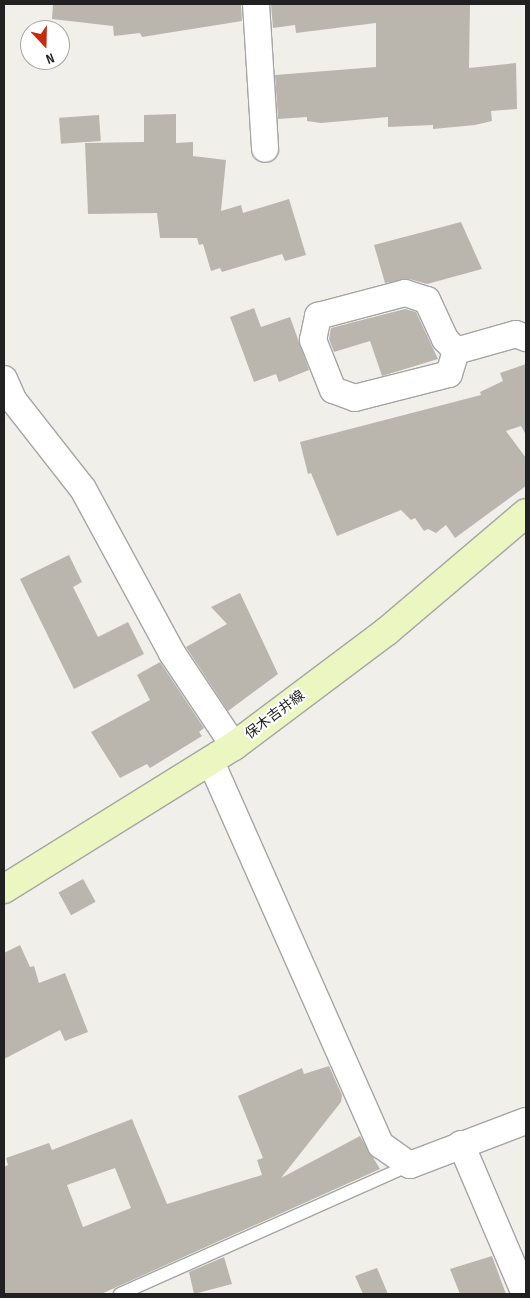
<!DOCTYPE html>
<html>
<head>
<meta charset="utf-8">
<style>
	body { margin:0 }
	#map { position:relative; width:530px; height:1298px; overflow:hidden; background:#f1efe9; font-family:"Sofia Sans Condensed","Noto Sans JP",sans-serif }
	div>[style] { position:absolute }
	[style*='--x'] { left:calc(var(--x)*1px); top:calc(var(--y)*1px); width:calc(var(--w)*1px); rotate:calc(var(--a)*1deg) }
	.building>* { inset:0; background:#bab6ae; transform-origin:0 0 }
	.roads { filter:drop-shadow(1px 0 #a5a5a5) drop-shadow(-1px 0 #a5a5a5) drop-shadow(0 1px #a5a5a5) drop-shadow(0 -1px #a5a5a5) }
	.service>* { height:12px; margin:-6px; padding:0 6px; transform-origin:6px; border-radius:6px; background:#fff }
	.minor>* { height:26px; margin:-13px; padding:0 13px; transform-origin:13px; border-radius:13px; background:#fff }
	.secondary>* { height:28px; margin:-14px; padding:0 14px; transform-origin:14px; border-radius:14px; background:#ebf6c1 }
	span { translate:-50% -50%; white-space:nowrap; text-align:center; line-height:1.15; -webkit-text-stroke:4px #fff; paint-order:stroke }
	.street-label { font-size:14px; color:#212121 }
	.frame { position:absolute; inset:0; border:5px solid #212121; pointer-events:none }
	.north { position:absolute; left:20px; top:20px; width:50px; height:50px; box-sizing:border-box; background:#fff; border:1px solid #a6a6a6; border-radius:50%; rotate:159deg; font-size:14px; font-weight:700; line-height:20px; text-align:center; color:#212121 }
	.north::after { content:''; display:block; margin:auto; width:18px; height:22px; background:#c62b0c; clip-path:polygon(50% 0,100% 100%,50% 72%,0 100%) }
</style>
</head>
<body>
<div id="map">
	<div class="building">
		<div style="clip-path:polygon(53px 4px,241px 4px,242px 21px,142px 37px,140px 33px,114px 36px,113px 26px,52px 19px)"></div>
		<div style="clip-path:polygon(271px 4px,470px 4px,469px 68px,516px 63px,517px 109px,491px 111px,492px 121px,475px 125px,433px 129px,433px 125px,388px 127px,388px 117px,321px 123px,307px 121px,307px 117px,278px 119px,275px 75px,376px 67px,376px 23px,296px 33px,295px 25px,273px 28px)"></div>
		<div style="clip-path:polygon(176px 114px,176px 143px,193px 142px,193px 156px,226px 160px,221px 211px,241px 205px,243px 213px,289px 199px,306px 255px,285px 261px,282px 254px,222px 272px,220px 268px,211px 271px,203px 244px,199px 245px,197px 238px,160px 238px,157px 213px,88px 214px,85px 143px,144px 142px,144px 115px)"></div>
		<div style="left:99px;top:115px;width:26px;height:40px;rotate:86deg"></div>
		<div style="clip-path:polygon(461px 222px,482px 269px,427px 284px,409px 279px,385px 283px,374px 245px)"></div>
		<div style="clip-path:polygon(254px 308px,261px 327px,290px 317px,309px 370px,279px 382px,276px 374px,254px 382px,230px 317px)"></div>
		<div style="clip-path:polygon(405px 309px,416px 312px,438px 359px,382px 376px,370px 341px,334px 352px,329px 339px,331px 328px)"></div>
		<div style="clip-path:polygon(526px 364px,526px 435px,521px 426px,506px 431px,526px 458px,526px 486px,455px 538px,446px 525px,436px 533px,428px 529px,424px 531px,415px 518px,411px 520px,401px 510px,337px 536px,311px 473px,308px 474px,300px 442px,481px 395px,480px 392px,503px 381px,500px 373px)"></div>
		<div style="clip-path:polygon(69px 555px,82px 582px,73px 587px,98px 637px,128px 622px,144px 654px,74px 689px,20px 579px)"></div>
		<div style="clip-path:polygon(240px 593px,278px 674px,228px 711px,186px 647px,227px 624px,211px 607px)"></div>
		<div style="clip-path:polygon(160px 662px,204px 728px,199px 732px,202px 736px,150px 768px,147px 764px,120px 778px,91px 732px,150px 700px,137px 675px)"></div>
		<div style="left:83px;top:879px;width:26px;height:28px;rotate:61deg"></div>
		<div style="clip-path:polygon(20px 945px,30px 967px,34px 966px,39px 983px,65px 973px,88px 1032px,65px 1041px,60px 1030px,4px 1059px,4px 953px)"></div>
		<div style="clip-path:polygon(evenodd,329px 1066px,342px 1095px,341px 1102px,281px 1178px,360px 1136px,380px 1169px,101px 1294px,4px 1294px,4px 1167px,8px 1165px,6px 1158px,49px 1143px,52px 1150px,132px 1119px,167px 1204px,262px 1175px,257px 1160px,263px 1158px,238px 1096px,302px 1068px,304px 1074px,329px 1066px,115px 1168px,131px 1208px,83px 1227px,67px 1185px,115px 1168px)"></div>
		<div style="clip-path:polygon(492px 1256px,506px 1294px,460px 1294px,450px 1269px)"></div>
		<div style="clip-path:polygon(224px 1257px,232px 1284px,194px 1294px,189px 1272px)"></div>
		<div style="clip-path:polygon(377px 1268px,388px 1294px,363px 1294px,355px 1276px)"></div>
	</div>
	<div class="roads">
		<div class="service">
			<div style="--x:120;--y:1294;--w:317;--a:-24"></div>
		</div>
		<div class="minor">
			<div style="--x:256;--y:4;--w:145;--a:86.4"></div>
			<div style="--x:405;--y:293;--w:23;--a:18"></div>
			<div style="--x:427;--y:300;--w:43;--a:65.2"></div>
			<div style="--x:445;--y:339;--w:16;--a:47"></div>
			<div style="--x:456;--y:351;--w:24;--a:107"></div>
			<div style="--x:449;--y:374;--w:97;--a:165.7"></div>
			<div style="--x:355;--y:398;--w:23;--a:-160"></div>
			<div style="--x:333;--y:390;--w:54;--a:-111.8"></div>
			<div style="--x:313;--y:340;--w:25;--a:-78"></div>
			<div style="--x:318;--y:316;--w:90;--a:-14.8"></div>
			<div style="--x:456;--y:351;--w:62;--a:-15.8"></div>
			<div style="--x:516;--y:334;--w:11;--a:22"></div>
			<div style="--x:4;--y:379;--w:24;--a:66"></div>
			<div style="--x:14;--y:401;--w:112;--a:51.9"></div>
			<div style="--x:83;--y:489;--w:187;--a:61.5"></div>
			<div style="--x:172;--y:653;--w:112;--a:56.3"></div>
			<div style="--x:211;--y:762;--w:419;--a:66.1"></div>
			<div style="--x:381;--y:1145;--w:35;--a:35"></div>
			<div style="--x:410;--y:1165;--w:124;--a:-20.8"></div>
			<div style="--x:461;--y:1144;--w:163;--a:66.9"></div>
		</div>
		<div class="secondary">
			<div style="--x:4;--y:889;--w:271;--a:-31.9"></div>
			<div style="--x:234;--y:746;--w:191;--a:-36.9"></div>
			<div style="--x:387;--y:631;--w:182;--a:-40.3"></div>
		</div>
	</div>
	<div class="street-label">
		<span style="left:275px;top:715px;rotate:-37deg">保木吉井線</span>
	</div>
	<div class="frame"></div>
	<div class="north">N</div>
</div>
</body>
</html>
